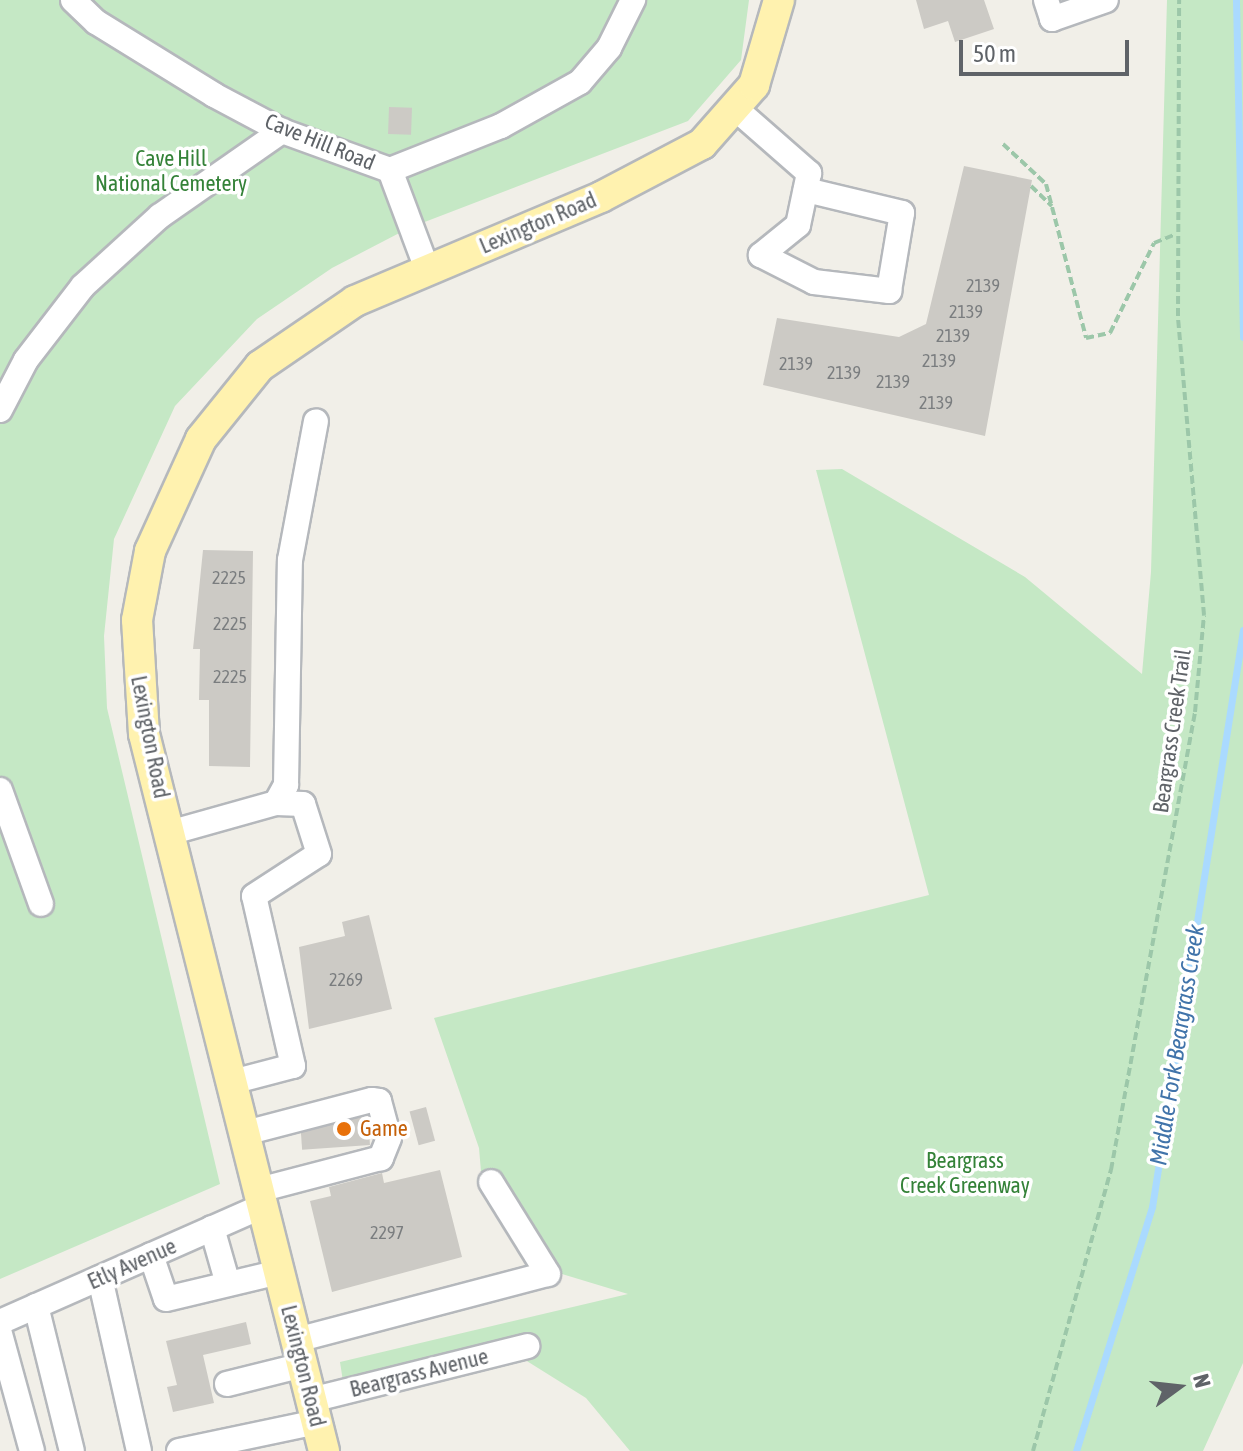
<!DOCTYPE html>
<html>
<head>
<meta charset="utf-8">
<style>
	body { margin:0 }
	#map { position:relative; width:1243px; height:1451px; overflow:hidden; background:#f1efe8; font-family:"Asap Condensed",sans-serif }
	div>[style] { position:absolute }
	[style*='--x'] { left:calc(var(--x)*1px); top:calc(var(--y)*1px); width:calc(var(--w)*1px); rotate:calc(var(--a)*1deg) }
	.green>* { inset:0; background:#c5e8c5 }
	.stream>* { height:7px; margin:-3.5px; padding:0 3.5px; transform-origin:3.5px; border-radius:3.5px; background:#aadaff }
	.building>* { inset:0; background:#cccac5; transform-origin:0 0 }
	.path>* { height:4px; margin-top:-2px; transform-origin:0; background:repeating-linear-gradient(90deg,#9cc7a9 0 8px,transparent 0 12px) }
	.roads { filter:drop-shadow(2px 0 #b5b8bc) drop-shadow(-2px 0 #b5b8bc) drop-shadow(0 2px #b5b8bc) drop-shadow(0 -2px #b5b8bc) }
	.minor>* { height:24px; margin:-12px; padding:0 12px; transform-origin:12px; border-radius:12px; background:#fff }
	.major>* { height:30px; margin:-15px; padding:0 15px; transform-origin:15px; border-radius:15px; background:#fff2af }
	.dots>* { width:22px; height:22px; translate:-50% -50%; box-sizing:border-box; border:4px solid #fff; border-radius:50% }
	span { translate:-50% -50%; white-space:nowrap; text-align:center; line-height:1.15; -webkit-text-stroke:7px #fff; paint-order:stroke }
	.number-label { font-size:18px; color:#7a7d7f }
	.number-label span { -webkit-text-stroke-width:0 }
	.street-label { font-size:22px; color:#5f6368 }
	.park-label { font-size:22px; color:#348238 }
	.food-label { font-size:22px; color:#c56008 }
	.left { translate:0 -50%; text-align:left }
	.water-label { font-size:24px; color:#4174aa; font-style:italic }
	.north { position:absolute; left:1139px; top:1347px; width:80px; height:80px; -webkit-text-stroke:6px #fff; paint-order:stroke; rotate:75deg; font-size:22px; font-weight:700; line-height:32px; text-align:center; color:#5f6368 }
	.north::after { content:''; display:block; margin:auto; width:28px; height:36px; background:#5f6368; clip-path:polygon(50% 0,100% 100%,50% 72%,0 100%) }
	.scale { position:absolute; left:959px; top:40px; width:170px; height:36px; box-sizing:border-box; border:4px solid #5f6368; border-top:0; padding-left:10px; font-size:24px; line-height:28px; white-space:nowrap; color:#5f6368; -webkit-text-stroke:6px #fff; paint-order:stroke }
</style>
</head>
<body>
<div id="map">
	<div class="green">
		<div style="clip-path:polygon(0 0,749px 0,741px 60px,688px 121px,409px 228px,332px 268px,257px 319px,175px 406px,114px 539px,104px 636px,107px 708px,220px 1184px,0 1279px)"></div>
		<div style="clip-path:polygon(1167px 0,1243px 0,1243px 1363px,1203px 1451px,630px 1451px,586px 1398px,522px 1358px,346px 1401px,340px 1362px,628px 1294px,529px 1264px,483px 1195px,479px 1148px,434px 1018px,929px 895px,816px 470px,842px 469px,1025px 577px,1142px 674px,1151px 572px)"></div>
	</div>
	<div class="stream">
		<div style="--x:1236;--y:0;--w:337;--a:88.8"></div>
		<div style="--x:1076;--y:1451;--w:256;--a:-72.7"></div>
		<div style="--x:1152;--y:1207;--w:584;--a:-81.04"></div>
	</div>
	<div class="building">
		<div style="clip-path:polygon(916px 0,984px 0,994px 29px,955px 42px,948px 21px,924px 29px)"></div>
		<div style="left:389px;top:107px;width:23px;height:27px;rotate:2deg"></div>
		<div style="clip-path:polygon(964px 166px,1032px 180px,985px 436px,763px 385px,777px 318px,899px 337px,926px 324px)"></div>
		<div style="clip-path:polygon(203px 550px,253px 551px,250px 767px,209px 766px,209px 700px,199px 700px,200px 649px,193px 649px)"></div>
		<div style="clip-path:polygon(369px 915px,392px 1009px,309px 1029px,299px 947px,345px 936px,342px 922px)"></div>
		<div style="left:426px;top:1107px;width:35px;height:17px;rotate:75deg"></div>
		<div style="left:368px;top:1117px;width:28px;height:68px;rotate:86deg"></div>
		<div style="clip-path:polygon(440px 1170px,462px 1257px,332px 1292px,310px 1201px,331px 1196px,329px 1187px,382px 1173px,384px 1183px)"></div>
		<div style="clip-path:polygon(246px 1322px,251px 1344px,203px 1355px,214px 1403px,173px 1412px,167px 1387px,177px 1385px,166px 1341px)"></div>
	</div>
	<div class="path">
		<div style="--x:1003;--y:144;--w:59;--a:42.9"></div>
		<div style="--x:1046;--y:184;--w:159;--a:75.4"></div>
		<div style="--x:1086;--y:338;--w:25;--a:-12"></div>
		<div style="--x:1110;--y:333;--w:100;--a:-63.9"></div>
		<div style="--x:1154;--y:243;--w:22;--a:-22"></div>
		<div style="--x:1031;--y:186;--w:29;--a:44"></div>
		<div style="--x:1033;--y:1451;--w:292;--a:-74.5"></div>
		<div style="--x:1111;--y:1170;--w:466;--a:-79.6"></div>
		<div style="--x:1195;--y:712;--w:97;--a:-84.7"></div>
		<div style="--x:1204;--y:615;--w:300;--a:-95"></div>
		<div style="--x:1178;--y:316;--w:316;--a:-89.8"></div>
	</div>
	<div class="roads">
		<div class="minor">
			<div style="--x:73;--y:0;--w:32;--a:44"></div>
			<div style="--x:96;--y:22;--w:139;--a:31.7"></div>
			<div style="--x:214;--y:95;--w:77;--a:27.9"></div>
			<div style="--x:282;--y:131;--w:115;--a:19.9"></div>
			<div style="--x:390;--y:170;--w:119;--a:-21.6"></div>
			<div style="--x:501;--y:126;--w:90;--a:-29.1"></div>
			<div style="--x:580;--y:82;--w:45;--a:-49.5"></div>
			<div style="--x:609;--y:48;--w:54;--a:-63.4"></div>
			<div style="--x:1046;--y:0;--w:20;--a:72"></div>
			<div style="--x:1052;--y:19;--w:57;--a:-19.4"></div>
			<div style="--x:737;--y:110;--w:96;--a:41.2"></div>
			<div style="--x:809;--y:173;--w:53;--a:101.9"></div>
			<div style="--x:798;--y:225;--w:48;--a:141"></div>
			<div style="--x:761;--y:255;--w:59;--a:27"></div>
			<div style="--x:814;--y:282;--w:76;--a:6.8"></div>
			<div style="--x:889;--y:291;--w:79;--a:-80.5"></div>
			<div style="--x:902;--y:213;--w:99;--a:-166.5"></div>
			<div style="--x:390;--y:170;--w:106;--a:69.5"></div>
			<div style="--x:0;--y:410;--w:56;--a:-62.5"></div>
			<div style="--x:26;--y:360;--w:93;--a:-52.4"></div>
			<div style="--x:83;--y:286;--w:104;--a:-42.3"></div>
			<div style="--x:160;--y:216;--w:149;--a:-34.9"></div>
			<div style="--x:0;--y:790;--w:121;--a:70.2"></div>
			<div style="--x:169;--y:833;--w:111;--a:-15.7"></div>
			<div style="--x:276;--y:803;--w:21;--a:-61"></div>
			<div style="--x:286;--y:785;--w:225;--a:-89"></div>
			<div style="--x:290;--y:560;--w:141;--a:-79.4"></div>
			<div style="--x:232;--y:1082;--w:63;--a:-14.7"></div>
			<div style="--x:293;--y:1066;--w:174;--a:-102.9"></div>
			<div style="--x:254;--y:896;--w:77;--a:-32.9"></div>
			<div style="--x:319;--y:854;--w:52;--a:-107.7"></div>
			<div style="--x:303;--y:804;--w:27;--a:-178"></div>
			<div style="--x:245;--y:1133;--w:131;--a:-14.6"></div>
			<div style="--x:372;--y:1100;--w:7;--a:8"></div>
			<div style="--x:379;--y:1101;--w:38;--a:75"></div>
			<div style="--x:389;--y:1138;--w:22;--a:112"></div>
			<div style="--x:381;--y:1158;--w:126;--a:165.3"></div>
			<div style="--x:212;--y:1228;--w:58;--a:74.1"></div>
			<div style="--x:151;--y:1255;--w:46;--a:71.2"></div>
			<div style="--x:166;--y:1299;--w:116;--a:-13.4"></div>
			<div style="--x:100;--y:1278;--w:177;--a:77.3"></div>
			<div style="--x:36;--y:1306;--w:149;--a:76.1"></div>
			<div style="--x:0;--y:1322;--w:287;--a:-23.8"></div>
			<div style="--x:0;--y:1334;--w:121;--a:74.7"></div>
			<div style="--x:296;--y:1340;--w:260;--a:-14.7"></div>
			<div style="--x:548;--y:1274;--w:108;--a:-121.8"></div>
			<div style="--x:227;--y:1384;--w:78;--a:-14"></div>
			<div style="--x:311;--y:1400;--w:223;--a:-14"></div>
			<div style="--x:179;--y:1451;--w:141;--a:-11.9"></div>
		</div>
		<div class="major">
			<div style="--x:324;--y:1451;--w:739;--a:-104.09"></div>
			<div style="--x:144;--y:734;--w:114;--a:-93.5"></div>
			<div style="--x:137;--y:620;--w:70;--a:-79.3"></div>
			<div style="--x:150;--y:551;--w:123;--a:-65.5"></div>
			<div style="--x:201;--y:439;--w:94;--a:-51.1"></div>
			<div style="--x:260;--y:366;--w:115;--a:-34.4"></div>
			<div style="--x:355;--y:301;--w:267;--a:-22.9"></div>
			<div style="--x:601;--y:197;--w:114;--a:-27.7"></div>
			<div style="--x:702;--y:144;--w:79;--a:-48.6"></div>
			<div style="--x:754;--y:85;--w:89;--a:-73.6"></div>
		</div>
	</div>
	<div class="dots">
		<div style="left:344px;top:1129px;background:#e8710a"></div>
	</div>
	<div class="number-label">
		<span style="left:983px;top:286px">2139</span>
		<span style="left:966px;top:312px">2139</span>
		<span style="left:953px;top:336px">2139</span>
		<span style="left:939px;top:361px">2139</span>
		<span style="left:796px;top:364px">2139</span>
		<span style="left:844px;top:373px">2139</span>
		<span style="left:893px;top:382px">2139</span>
		<span style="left:936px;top:403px">2139</span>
		<span style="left:229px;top:578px">2225</span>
		<span style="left:230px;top:624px">2225</span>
		<span style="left:230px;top:677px">2225</span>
		<span style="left:346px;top:980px">2269</span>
		<span style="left:387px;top:1233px">2297</span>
	</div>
	<div class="street-label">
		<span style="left:320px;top:142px;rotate:22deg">Cave Hill Road</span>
		<span style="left:538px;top:223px;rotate:-23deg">Lexington Road</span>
		<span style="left:1172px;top:731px;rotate:-82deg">Beargrass Creek Trail</span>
		<span style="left:150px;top:737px;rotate:79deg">Lexington Road</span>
		<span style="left:132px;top:1264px;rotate:-24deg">Etly Avenue</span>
		<span style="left:303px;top:1366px;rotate:76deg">Lexington Road</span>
		<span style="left:419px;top:1373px;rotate:-14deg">Beargrass Avenue</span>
	</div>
	<div class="park-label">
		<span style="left:171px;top:171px">Cave Hill<br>National Cemetery</span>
		<span style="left:965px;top:1173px">Beargrass<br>Creek Greenway</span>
	</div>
	<div class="food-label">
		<span class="left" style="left:360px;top:1129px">Game</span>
	</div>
	<div class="water-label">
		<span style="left:1177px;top:1045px;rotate:-81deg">Middle Fork Beargrass Creek</span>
	</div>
	<div class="north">N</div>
	<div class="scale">50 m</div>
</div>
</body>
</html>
